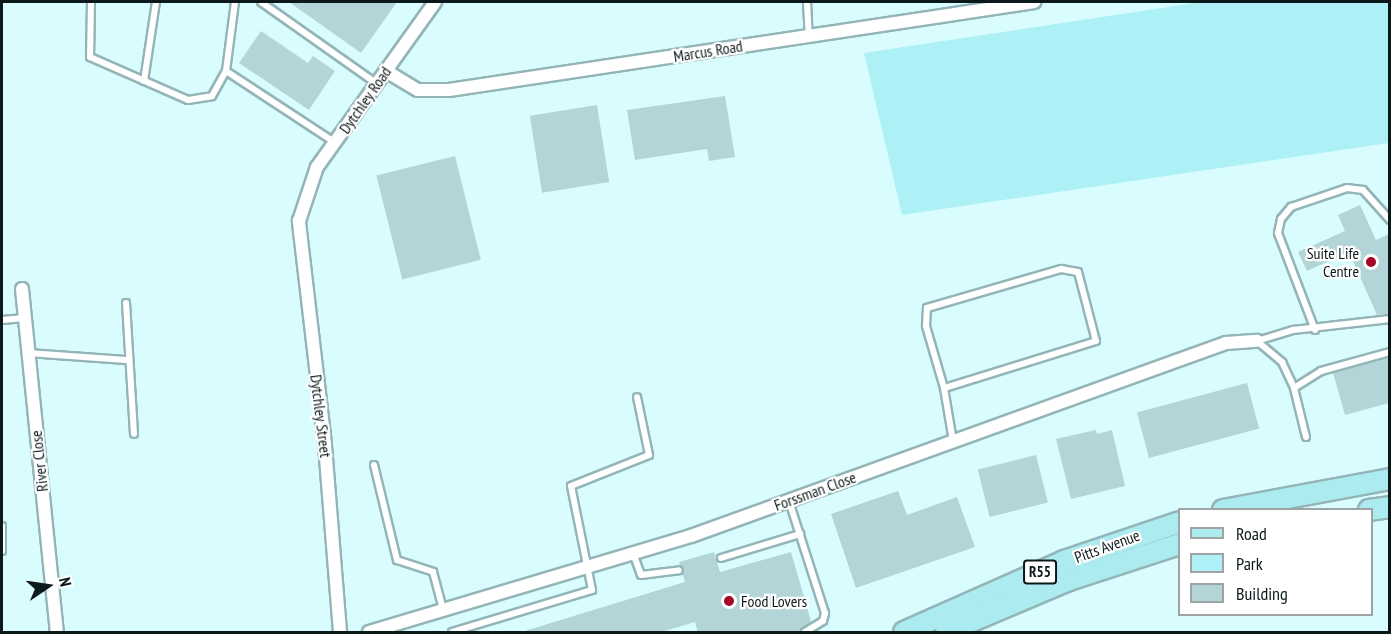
<!DOCTYPE html>
<html>
<head>
<meta charset="utf-8">
<style>
	body { margin:0 }
	#map { position:relative; width:1391px; height:634px; overflow:hidden; background:#d9fdff; font-family:"PT Sans Narrow",sans-serif }
	div>[style] { position:absolute }
	[style*='--x'] { left:calc(var(--x)*1px); top:calc(var(--y)*1px); width:calc(var(--w)*1px); rotate:calc(var(--a)*1deg) }
	.green>* { inset:0; background:#adf0f5 }
	.building>* { inset:0; background:#b3d5d8; transform-origin:0 0 }
	.roads { filter:drop-shadow(2px 0 #94b5b8) drop-shadow(-2px 0 #94b5b8) drop-shadow(0 2px #94b5b8) drop-shadow(0 -2px #94b5b8) }
	.lane>* { height:6px; margin:-3px; padding:0 3px; transform-origin:3px; border-radius:3px; background:#fff }
	.street>* { height:12px; margin:-6px; padding:0 6px; transform-origin:6px; border-radius:6px; background:#fff }
	.primary>* { height:20px; margin:-10px; padding:0 10px; transform-origin:10px; border-radius:10px; background:#acecf0 }
	.dots>* { width:16px; height:16px; translate:-50% -50%; box-sizing:border-box; border:3px solid #fff; border-radius:50% }
	span { translate:-50% -50%; white-space:nowrap; text-align:center; line-height:1.15; -webkit-text-stroke:4.5px #fff; paint-order:stroke }
	.shield-label span { padding:2px 4px; background:#fff; border:2px solid; border-radius:4px; -webkit-text-stroke-width:0 }
	.shield-label { font-size:15px; color:#0c191a; font-weight:700 }
	.street-label { font-size:16px; color:#0c191a }
	.poi-label { font-size:16px; color:#0c191a }
	.right { translate:-100% -50%; text-align:right }
	.left { translate:0 -50%; text-align:left }
	.frame { position:absolute; inset:0; border:3px solid #0c191a; pointer-events:none }
	.legend { position:absolute; left:1178px; top:508px; width:195px; height:108px; box-sizing:border-box; background:#fff; border:2px solid #9ea3a3; margin:0; padding:8px 10px; list-style:none; font-size:18px; color:#0c191a }
	.legend li { display:flex; align-items:center; gap:12px; height:30px }
	.legend b { width:30px; border:2px solid #9ea3a3 }
	.north { position:absolute; left:18px; top:556px; width:60px; height:60px; -webkit-text-stroke:4px #fff; paint-order:stroke; rotate:77deg; font-size:16px; font-weight:700; line-height:24px; text-align:center; color:#0c191a }
	.north::after { content:''; display:block; margin:auto; width:21px; height:27px; background:#0c191a; clip-path:polygon(50% 0,100% 100%,50% 72%,0 100%) }
</style>
</head>
<body>
<div id="map">
	<div class="green">
		<div style="clip-path:polygon(1201px 2px,1389px 2px,1389px 143px,902px 215px,864px 53px)"></div>
	</div>
	<div class="building">
		<div style="clip-path:polygon(289px 2px,397px 2px,361px 53px)"></div>
		<div style="clip-path:polygon(261px 31px,308px 63px,313px 56px,335px 71px,309px 110px,239px 63px)"></div>
		<div style="clip-path:polygon(725px 96px,735px 157px,709px 161px,707px 149px,635px 160px,627px 110px)"></div>
		<div style="left:597px;top:105px;width:78px;height:68px;rotate:81deg"></div>
		<div style="left:455px;top:156px;width:107px;height:81px;rotate:76deg"></div>
		<div style="clip-path:polygon(1360px 205px,1376px 240px,1389px 234px,1389px 314px,1377px 315px,1349px 252px,1307px 271px,1298px 252px,1345px 231px,1338px 215px)"></div>
		<div style="clip-path:polygon(1389px 358px,1389px 403px,1345px 415px,1333px 373px)"></div>
		<div style="left:1247px;top:383px;width:47px;height:114px;rotate:75deg"></div>
		<div style="clip-path:polygon(1096px 430px,1097px 434px,1112px 430px,1125px 486px,1071px 499px,1056px 439px)"></div>
		<div style="left:1036px;top:455px;width:49px;height:60px;rotate:76deg"></div>
		<div style="clip-path:polygon(898px 491px,907px 515px,957px 497px,975px 547px,856px 588px,831px 514px)"></div>
		<div style="clip-path:polygon(714px 552px,720px 572px,791px 552px,811px 621px,800px 633px,698px 633px,695px 622px,658px 633px,518px 633px,685px 582px,679px 562px)"></div>
	</div>
	<div class="roads">
		<div class="lane">
			<div style="--x:91;--y:2;--w:55;--a:91"></div>
			<div style="--x:90;--y:57;--w:107;--a:23.7"></div>
			<div style="--x:188;--y:100;--w:24;--a:-9"></div>
			<div style="--x:212;--y:96;--w:29;--a:-61"></div>
			<div style="--x:226;--y:71;--w:129;--a:33.3"></div>
			<div style="--x:261;--y:2;--w:141;--a:35.2"></div>
			<div style="--x:807;--y:2;--w:33;--a:87"></div>
			<div style="--x:226;--y:71;--w:70;--a:-82.6"></div>
			<div style="--x:144;--y:81;--w:80;--a:-81.4"></div>
			<div style="--x:126;--y:303;--w:131;--a:86.5"></div>
			<div style="--x:2;--y:320;--w:23;--a:-5"></div>
			<div style="--x:1315;--y:330;--w:104;--a:-110.9"></div>
			<div style="--x:1278;--y:233;--w:14;--a:-78"></div>
			<div style="--x:1281;--y:219;--w:16;--a:-50"></div>
			<div style="--x:1291;--y:207;--w:59;--a:-18.7"></div>
			<div style="--x:1347;--y:188;--w:16;--a:7"></div>
			<div style="--x:1363;--y:190;--w:40;--a:48"></div>
			<div style="--x:1257;--y:341;--w:38;--a:-17"></div>
			<div style="--x:1293;--y:330;--w:98;--a:-6.5"></div>
			<div style="--x:1257;--y:341;--w:33;--a:40"></div>
			<div style="--x:1282;--y:362;--w:29;--a:65"></div>
			<div style="--x:28;--y:353;--w:98;--a:4.1"></div>
			<div style="--x:944;--y:388;--w:65;--a:-106.2"></div>
			<div style="--x:926;--y:326;--w:18;--a:-87"></div>
			<div style="--x:927;--y:308;--w:140;--a:-16.2"></div>
			<div style="--x:1061;--y:269;--w:17;--a:10"></div>
			<div style="--x:1078;--y:272;--w:71;--a:75.4"></div>
			<div style="--x:1096;--y:341;--w:159;--a:162.8"></div>
			<div style="--x:944;--y:388;--w:54;--a:80.4"></div>
			<div style="--x:1306;--y:437;--w:50;--a:-103.8"></div>
			<div style="--x:1294;--y:388;--w:32;--a:-32"></div>
			<div style="--x:1321;--y:371;--w:72;--a:-15.4"></div>
			<div style="--x:374;--y:465;--w:98;--a:76.4"></div>
			<div style="--x:397;--y:560;--w:38;--a:18"></div>
			<div style="--x:433;--y:572;--w:39;--a:75"></div>
			<div style="--x:789;--y:501;--w:118;--a:72.2"></div>
			<div style="--x:825;--y:613;--w:8;--a:104"></div>
			<div style="--x:823;--y:621;--w:21;--a:149"></div>
			<div style="--x:2;--y:526;--w:25;--a:90"></div>
			<div style="--x:633;--y:553;--w:23;--a:70"></div>
			<div style="--x:641;--y:575;--w:38;--a:-7"></div>
			<div style="--x:721;--y:558;--w:83;--a:-16.9"></div>
			<div style="--x:452;--y:632;--w:146;--a:-16.7"></div>
			<div style="--x:592;--y:590;--w:106;--a:-101.4"></div>
			<div style="--x:571;--y:486;--w:84;--a:-21.7"></div>
			<div style="--x:649;--y:455;--w:59;--a:-101.7"></div>
		</div>
		<div class="street">
			<div style="--x:386;--y:71;--w:37;--a:31"></div>
			<div style="--x:418;--y:90;--w:31;--a:0"></div>
			<div style="--x:449;--y:90;--w:592;--a:-8.55"></div>
			<div style="--x:22;--y:289;--w:345;--a:84.2"></div>
			<div style="--x:340;--y:632;--w:189;--a:-94.6"></div>
			<div style="--x:325;--y:444;--w:225;--a:-96.7"></div>
			<div style="--x:299;--y:221;--w:57;--a:-71.6"></div>
			<div style="--x:317;--y:167;--w:203;--a:-54.4"></div>
			<div style="--x:369;--y:632;--w:336;--a:-16.6"></div>
			<div style="--x:691;--y:536;--w:569;--a:-19.84"></div>
			<div style="--x:1226;--y:343;--w:31;--a:-4"></div>
		</div>
		<div class="primary">
			<div style="--x:1223;--y:510;--w:170;--a:-10.5"></div>
			<div style="--x:1369;--y:510;--w:21;--a:-8"></div>
			<div style="--x:904;--y:632;--w:175;--a:-23.9"></div>
			<div style="--x:1064;--y:561;--w:122;--a:-18.6"></div>
			<div style="--x:946;--y:632;--w:134;--a:-22.9"></div>
			<div style="--x:1069;--y:580;--w:117;--a:-18"></div>
		</div>
	</div>
	<div class="dots">
		<div style="left:1371px;top:262px;background:#a40826"></div>
		<div style="left:729px;top:601px;background:#a40826"></div>
	</div>
	<div class="shield-label">
		<span style="left:1040px;top:572px">R55</span>
	</div>
	<div class="street-label">
		<span style="left:708px;top:51px;rotate:-9deg">Marcus Road</span>
		<span style="left:365px;top:100px;rotate:-55deg">Dytchley Road</span>
		<span style="left:321px;top:416px;rotate:83deg">Dytchley Street</span>
		<span style="left:39px;top:461px;rotate:-96deg">River Close</span>
		<span style="left:815px;top:491px;rotate:-20deg">Forssman Close</span>
		<span style="left:1107px;top:546px;rotate:-20deg">Pitts Avenue</span>
	</div>
	<div class="poi-label">
		<span class="right" style="left:1359px;top:262px">Suite Life<br>Centre</span>
		<span class="left" style="left:741px;top:601px">Food Lovers</span>
	</div>
	<div class="frame"></div>
	<ul class="legend">
	<li><b style="height:8px;background:#acecf0"></b>Road</li>
	<li><b style="height:16px;background:#adf0f5"></b>Park</li>
	<li><b style="height:16px;background:#b3d5d8"></b>Building</li>
	</ul>
	<div class="north">N</div>
</div>
</body>
</html>
